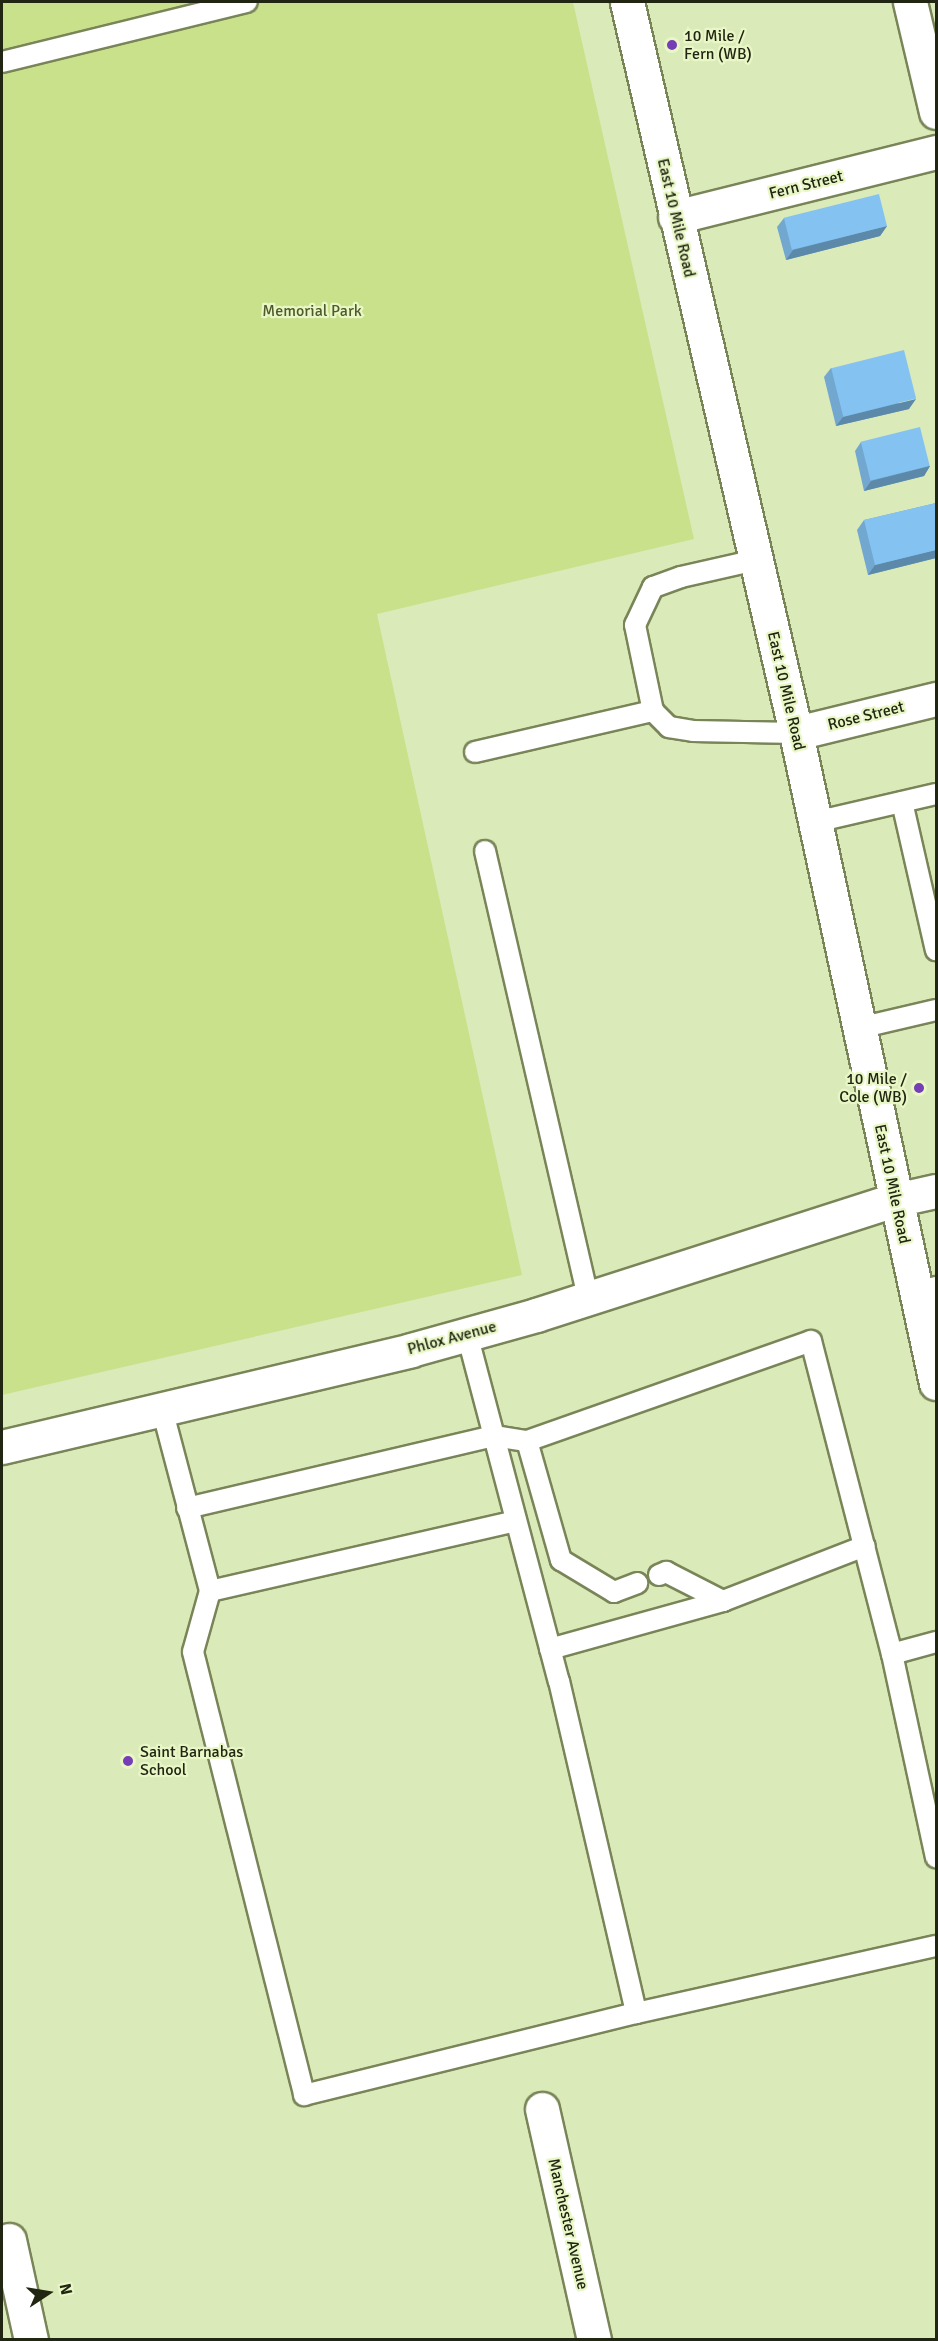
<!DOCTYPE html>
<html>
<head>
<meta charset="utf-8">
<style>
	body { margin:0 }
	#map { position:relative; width:938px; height:2341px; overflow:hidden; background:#dbeab9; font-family:Signika,sans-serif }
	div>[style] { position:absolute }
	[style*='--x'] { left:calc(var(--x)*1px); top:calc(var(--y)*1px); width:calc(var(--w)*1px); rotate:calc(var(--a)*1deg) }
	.green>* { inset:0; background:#cae18c }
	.roads { filter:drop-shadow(2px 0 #798558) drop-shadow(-2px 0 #798558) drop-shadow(0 2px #798558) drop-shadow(0 -2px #798558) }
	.lane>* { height:20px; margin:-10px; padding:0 10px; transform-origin:10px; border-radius:10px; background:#fff }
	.street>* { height:33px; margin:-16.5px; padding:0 16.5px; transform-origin:16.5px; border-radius:16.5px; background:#fff }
	.secondary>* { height:33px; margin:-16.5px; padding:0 16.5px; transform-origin:16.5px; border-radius:16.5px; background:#fff }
	.wall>* { inset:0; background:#72a8cf }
	.shaded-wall>* { inset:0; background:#5c88a9 }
	.building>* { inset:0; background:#84c3f1; transform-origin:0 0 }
	.dots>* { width:16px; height:16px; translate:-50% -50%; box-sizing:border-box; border:3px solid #e9f7c6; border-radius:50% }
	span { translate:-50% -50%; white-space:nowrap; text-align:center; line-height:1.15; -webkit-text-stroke:4.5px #e9f7c6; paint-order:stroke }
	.poi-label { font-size:16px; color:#212613 }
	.left { translate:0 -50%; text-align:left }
	.right { translate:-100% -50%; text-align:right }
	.street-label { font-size:16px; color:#212613 }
	.park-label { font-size:16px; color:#4e5a29 }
	.frame { position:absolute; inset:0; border:3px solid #212613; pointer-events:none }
	.north { position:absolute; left:18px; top:2263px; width:60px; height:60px; -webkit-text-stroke:4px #e9f7c6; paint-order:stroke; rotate:78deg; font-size:16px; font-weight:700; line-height:24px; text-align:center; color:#212613 }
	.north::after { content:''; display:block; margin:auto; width:21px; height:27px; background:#212613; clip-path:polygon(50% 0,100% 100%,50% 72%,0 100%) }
</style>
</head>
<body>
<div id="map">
	<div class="green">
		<div style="clip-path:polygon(2px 2px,573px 2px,694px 539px,377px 614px,522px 1275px,2px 1395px)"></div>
	</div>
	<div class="roads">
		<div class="lane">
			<div style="--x:2;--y:62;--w:252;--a:-13.8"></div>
			<div style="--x:756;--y:560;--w:77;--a:167.2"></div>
			<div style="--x:681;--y:577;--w:30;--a:160"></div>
			<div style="--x:653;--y:587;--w:42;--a:115.3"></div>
			<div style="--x:635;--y:625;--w:88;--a:78.2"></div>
			<div style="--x:653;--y:711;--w:23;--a:45"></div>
			<div style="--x:669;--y:727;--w:24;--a:9"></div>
			<div style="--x:693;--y:731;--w:103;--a:1.1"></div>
			<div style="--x:475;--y:752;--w:183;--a:-13"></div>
			<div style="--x:902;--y:802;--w:152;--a:77.1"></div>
			<div style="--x:815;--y:822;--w:124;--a:-13"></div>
			<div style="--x:485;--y:851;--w:459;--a:77"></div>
			<div style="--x:859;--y:1028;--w:79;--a:-13.2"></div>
			<div style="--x:916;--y:1292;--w:21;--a:-14"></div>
			<div style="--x:467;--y:1334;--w:359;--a:75.2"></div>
			<div style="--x:559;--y:1681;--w:341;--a:76.9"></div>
			<div style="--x:636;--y:2013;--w:307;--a:-12.6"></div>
			<div style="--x:162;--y:1409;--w:188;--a:75.2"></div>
			<div style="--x:210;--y:1591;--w:63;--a:105.6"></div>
			<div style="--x:193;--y:1652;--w:457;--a:75.9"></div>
			<div style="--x:304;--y:2095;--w:342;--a:-13.9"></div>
			<div style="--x:527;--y:1441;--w:124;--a:74.1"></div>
			<div style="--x:561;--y:1560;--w:62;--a:31.1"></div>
			<div style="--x:614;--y:1592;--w:25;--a:-21"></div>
			<div style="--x:187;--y:1508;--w:315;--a:-13.2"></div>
			<div style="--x:494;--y:1436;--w:33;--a:9"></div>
			<div style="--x:527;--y:1441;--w:301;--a:-19.4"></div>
			<div style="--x:811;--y:1341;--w:323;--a:75.5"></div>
			<div style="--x:892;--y:1654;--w:208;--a:77.8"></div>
			<div style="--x:659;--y:1575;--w:8;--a:-23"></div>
			<div style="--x:666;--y:1572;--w:64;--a:27"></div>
			<div style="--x:210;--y:1591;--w:314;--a:-12.9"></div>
			<div style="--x:550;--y:1649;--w:180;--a:-15.5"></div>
			<div style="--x:723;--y:1601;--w:152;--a:-21.2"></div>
			<div style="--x:892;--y:1654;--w:46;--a:-15.3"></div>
		</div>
		<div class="street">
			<div style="--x:910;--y:2;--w:113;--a:76.7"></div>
			<div style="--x:675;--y:217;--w:269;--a:-14"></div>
			<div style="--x:796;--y:733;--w:144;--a:-13.7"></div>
			<div style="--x:2;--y:1447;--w:420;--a:-13.3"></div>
			<div style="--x:411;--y:1350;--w:130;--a:-15.6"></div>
			<div style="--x:536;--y:1315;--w:377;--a:-17.8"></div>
			<div style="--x:895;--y:1200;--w:42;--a:-12.4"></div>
			<div style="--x:542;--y:2109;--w:237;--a:77.3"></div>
			<div style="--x:9;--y:2240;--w:102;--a:77.6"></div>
		</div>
		<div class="secondary">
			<div style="--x:627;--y:2;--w:750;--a:76.98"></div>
			<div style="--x:796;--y:733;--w:665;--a:77.85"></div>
		</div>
	</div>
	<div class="wall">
		<div style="clip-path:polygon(784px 218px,887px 226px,880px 236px,786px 260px,777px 227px)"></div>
		<div style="clip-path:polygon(831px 368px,909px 409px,836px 426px,824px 377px)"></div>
		<div style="clip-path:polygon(861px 442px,930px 466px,924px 476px,864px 491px,855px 451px)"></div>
		<div style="clip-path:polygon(936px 503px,936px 558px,868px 575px,857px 530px,864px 520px)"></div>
	</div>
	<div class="shaded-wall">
		<div style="clip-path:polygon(887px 226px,880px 236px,786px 260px,793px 250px)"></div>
		<div style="clip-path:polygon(916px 399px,909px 409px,836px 426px,843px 417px)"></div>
		<div style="clip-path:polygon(930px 466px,924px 476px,864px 491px,871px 481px)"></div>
		<div style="clip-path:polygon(936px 550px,936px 558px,868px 575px,875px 565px)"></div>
	</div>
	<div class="building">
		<div style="left:879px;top:194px;width:33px;height:98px;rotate:76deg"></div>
		<div style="left:904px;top:350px;width:50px;height:75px;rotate:76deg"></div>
		<div style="left:920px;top:427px;width:40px;height:61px;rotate:76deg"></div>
		<div style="clip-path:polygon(936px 503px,936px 550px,875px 565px,864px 520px)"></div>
	</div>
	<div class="dots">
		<div style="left:672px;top:45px;background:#753eb5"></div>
		<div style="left:919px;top:1088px;background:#753eb5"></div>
		<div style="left:128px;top:1761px;background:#753eb5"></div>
	</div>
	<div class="poi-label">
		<span class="left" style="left:684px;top:45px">10 Mile /<br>Fern (WB)</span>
		<span class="right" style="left:907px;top:1088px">10 Mile /<br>Cole (WB)</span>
		<span class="left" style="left:140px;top:1761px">Saint Barnabas<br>School</span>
	</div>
	<div class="street-label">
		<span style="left:806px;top:185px;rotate:-14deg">Fern Street</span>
		<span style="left:676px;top:218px;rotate:77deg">East 10 Mile Road</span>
		<span style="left:786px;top:691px;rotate:77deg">East 10 Mile Road</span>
		<span style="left:866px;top:716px;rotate:-14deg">Rose Street</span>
		<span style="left:892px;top:1184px;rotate:78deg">East 10 Mile Road</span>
		<span style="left:452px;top:1338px;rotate:-15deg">Phlox Avenue</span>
		<span style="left:568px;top:2224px;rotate:77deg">Manchester Avenue</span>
	</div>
	<div class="park-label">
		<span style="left:312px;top:311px">Memorial Park</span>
	</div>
	<div class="frame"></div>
	<div class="north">N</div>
</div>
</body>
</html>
